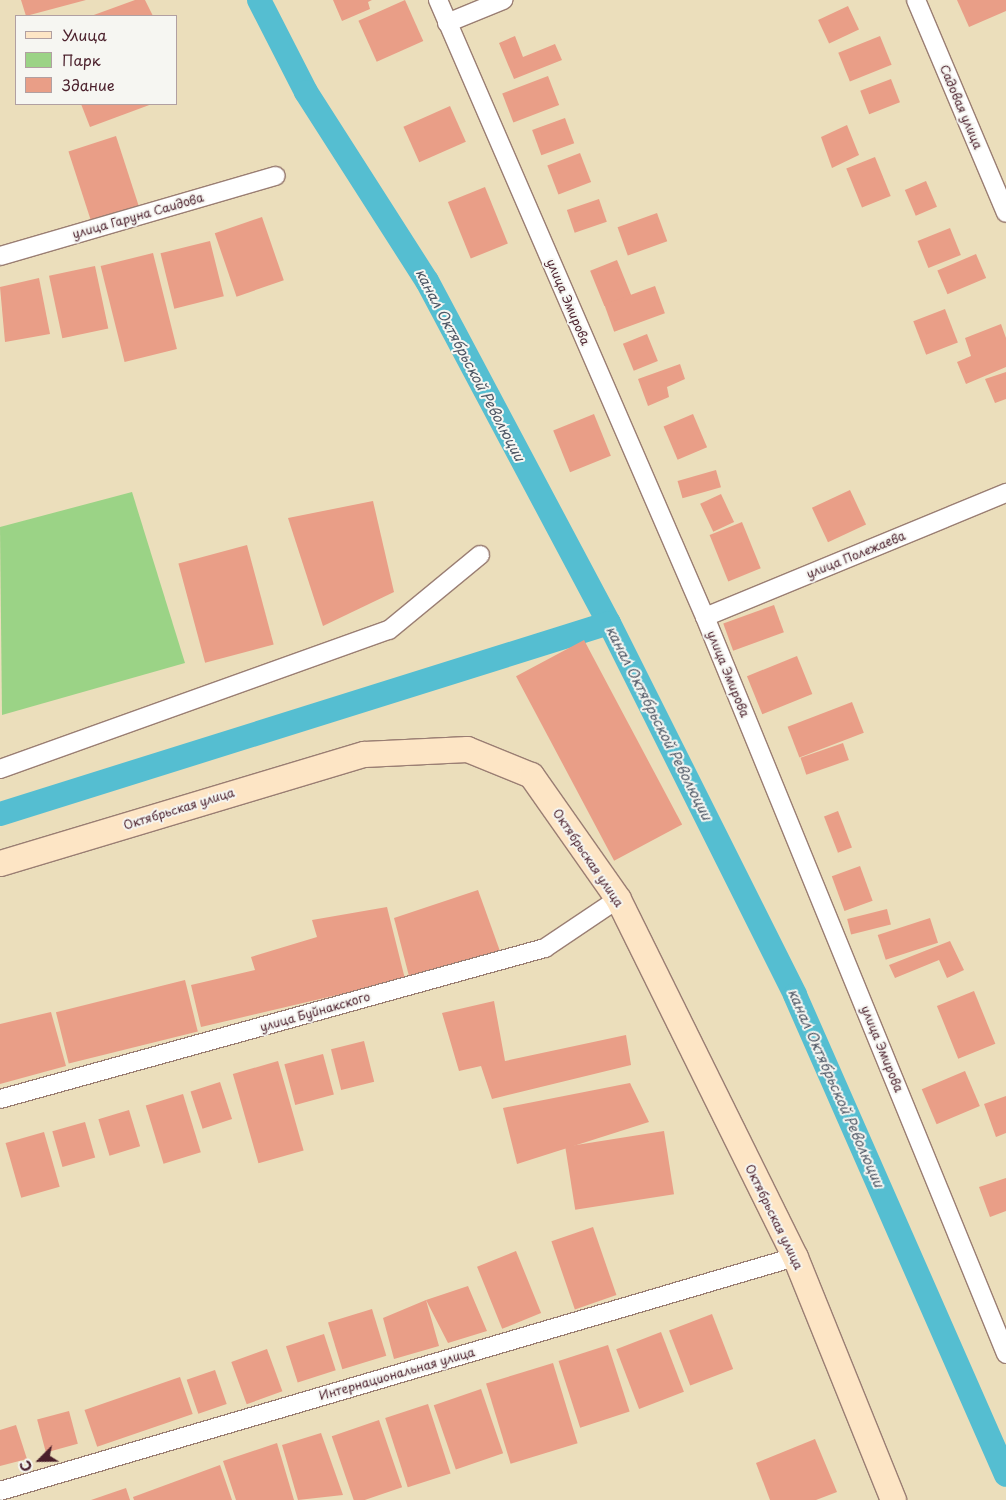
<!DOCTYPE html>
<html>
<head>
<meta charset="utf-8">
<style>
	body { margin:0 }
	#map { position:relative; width:1006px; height:1500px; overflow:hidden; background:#ebdebb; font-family:"Playpen Sans",sans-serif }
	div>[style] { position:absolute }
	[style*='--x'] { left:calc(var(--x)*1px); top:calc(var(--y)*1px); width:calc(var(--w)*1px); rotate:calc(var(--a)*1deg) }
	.green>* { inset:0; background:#9bd386 }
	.canal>* { height:24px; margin:-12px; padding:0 12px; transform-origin:12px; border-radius:12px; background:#55bed1 }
	.building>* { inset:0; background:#e99e87; transform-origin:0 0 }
	.roads { filter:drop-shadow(1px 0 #9a7e73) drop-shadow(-1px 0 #9a7e73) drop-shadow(0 1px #9a7e73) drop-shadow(0 -1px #9a7e73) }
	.street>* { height:18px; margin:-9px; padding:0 9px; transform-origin:9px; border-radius:9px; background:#fff }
	.secondary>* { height:25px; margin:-12.5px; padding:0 12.5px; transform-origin:12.5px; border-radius:12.5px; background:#fde5c5 }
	span { translate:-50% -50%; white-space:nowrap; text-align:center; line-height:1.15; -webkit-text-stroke:4px #f6f6f2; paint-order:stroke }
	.street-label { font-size:12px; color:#4a1f2b }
	.water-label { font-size:14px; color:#4e5765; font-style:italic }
	.legend { position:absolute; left:15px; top:15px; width:162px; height:90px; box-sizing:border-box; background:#f6f6f2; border:1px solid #b1a0a2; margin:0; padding:6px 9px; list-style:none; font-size:15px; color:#4a1f2b }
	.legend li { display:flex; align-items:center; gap:10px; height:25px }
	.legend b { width:25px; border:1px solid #b1a0a2 }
	.north { position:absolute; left:15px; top:1435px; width:50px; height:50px; -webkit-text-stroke:4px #f6f6f2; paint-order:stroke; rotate:247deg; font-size:14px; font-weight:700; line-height:20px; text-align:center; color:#4a1f2b }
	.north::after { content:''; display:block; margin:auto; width:18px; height:22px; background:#4a1f2b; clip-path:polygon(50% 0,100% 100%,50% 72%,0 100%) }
</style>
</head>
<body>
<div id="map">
	<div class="green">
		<div style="clip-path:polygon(132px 492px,185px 663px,2px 715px,0 527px)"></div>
	</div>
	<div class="canal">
		<div style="--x:259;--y:0;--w:103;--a:62.9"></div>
		<div style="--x:306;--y:92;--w:224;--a:57.4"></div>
		<div style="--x:427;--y:281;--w:387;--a:62"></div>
		<div style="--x:609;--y:623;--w:416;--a:63.4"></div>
		<div style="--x:795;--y:995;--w:524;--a:66.27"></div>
		<div style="--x:0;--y:814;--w:638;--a:-17.41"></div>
	</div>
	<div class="building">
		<div style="clip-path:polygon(21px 0,86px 0,26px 16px)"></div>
		<div style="clip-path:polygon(135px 0,145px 0,153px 16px,91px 16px)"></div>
		<div style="clip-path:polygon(333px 0,372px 0,368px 2px,370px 9px,342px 21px)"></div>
		<div style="left:405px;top:0;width:45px;height:51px;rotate:66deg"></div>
		<div style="clip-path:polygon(957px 0,1006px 0,1006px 11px,969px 27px)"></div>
		<div style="left:848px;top:6px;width:26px;height:33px;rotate:65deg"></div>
		<div style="clip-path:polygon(515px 36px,523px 57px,555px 44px,562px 60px,514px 79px,499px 43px)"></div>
		<div style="left:880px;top:36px;width:31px;height:45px;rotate:68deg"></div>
		<div style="left:548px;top:76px;width:31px;height:49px;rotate:69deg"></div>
		<div style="left:891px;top:79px;width:25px;height:33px;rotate:69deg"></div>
		<div style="clip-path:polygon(81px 104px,152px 104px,90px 127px)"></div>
		<div style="left:450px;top:106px;width:39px;height:51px;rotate:66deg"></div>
		<div style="left:565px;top:118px;width:27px;height:35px;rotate:70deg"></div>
		<div style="clip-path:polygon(847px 125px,859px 155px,832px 168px,821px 137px)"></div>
		<div style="left:116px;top:136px;width:76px;height:50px;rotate:72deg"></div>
		<div style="left:580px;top:153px;width:31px;height:35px;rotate:69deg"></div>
		<div style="left:875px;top:157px;width:42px;height:31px;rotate:68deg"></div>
		<div style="left:926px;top:181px;width:28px;height:23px;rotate:67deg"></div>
		<div style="left:485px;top:187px;width:61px;height:40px;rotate:68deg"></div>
		<div style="left:599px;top:199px;width:24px;height:34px;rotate:71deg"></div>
		<div style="left:657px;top:213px;width:30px;height:42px;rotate:70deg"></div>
		<div style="left:262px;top:217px;width:67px;height:50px;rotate:71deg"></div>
		<div style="left:950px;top:228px;width:29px;height:35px;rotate:68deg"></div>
		<div style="left:210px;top:241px;width:57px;height:51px;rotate:76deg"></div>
		<div style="left:153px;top:253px;width:99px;height:54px;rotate:76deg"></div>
		<div style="left:976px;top:254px;width:26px;height:42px;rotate:67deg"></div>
		<div style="left:617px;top:260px;width:38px;height:29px;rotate:68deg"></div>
		<div style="left:95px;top:266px;width:64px;height:47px;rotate:78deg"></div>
		<div style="clip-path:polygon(39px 278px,50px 334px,5px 342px,0 287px)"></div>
		<div style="left:655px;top:286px;width:29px;height:54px;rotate:70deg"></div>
		<div style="left:945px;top:309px;width:36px;height:34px;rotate:69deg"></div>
		<div style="clip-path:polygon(1001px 324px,1006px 338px,1006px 367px,966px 384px,957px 362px,971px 356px,965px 338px)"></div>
		<div style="left:647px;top:334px;width:29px;height:26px;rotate:68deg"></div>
		<div style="clip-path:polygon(680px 364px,685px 379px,667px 387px,669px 397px,648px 406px,638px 379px)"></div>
		<div style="clip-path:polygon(1006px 372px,1006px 399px,995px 403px,985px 379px)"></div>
		<div style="left:594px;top:414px;width:45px;height:44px;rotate:68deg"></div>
		<div style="left:693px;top:414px;width:36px;height:32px;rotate:67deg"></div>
		<div style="left:716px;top:470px;width:18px;height:40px;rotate:74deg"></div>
		<div style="left:850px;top:490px;width:38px;height:42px;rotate:65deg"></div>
		<div style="left:721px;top:494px;width:31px;height:23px;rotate:65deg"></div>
		<div style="clip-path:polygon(373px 501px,394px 592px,323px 626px,288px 518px)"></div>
		<div style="left:742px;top:522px;width:50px;height:35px;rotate:68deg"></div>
		<div style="left:247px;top:545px;width:103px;height:71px;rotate:75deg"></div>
		<div style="left:774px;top:605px;width:29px;height:54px;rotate:70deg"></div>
		<div style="left:584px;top:640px;width:209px;height:77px;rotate:62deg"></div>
		<div style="left:797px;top:656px;width:41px;height:54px;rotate:68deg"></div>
		<div style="left:852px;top:702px;width:33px;height:69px;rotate:69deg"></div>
		<div style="left:843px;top:743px;width:18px;height:45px;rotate:71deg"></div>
		<div style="left:838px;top:811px;width:39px;height:15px;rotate:69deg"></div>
		<div style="left:860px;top:866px;width:37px;height:30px;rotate:70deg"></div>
		<div style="clip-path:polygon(478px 890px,501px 954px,409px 976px,394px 918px)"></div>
		<div style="clip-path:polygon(387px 907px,405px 979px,201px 1027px,191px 985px,255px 970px,251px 957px,317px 937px,312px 920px)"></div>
		<div style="left:887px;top:909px;width:16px;height:41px;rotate:76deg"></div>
		<div style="left:930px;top:918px;width:26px;height:55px;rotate:72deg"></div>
		<div style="clip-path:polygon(950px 941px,964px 970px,947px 978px,939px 960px,895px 978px,889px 965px)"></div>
		<div style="left:185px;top:980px;width:53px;height:133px;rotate:76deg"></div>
		<div style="left:974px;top:991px;width:57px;height:40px;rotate:68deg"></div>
		<div style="clip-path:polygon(494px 1001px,505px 1061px,626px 1035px,631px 1065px,492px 1099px,481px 1066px,459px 1071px,442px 1013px)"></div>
		<div style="clip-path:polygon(51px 1012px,66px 1066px,0 1084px,0 1024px)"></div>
		<div style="left:364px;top:1041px;width:42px;height:34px;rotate:76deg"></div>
		<div style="left:323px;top:1054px;width:42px;height:40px;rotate:75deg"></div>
		<div style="left:278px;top:1061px;width:93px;height:47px;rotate:74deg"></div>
		<div style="left:965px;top:1071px;width:38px;height:47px;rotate:67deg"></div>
		<div style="left:220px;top:1082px;width:39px;height:31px;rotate:72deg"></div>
		<div style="clip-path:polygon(630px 1083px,649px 1122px,517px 1164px,503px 1108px)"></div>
		<div style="left:183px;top:1094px;width:61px;height:39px;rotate:73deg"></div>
		<div style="clip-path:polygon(1006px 1096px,1006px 1133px,996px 1137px,984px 1104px)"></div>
		<div style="left:129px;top:1110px;width:38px;height:32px;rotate:73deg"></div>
		<div style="left:85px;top:1122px;width:37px;height:34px;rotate:74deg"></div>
		<div style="left:664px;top:1131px;width:64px;height:100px;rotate:81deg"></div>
		<div style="left:44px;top:1132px;width:57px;height:40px;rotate:74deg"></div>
		<div style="clip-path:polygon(1006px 1178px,1006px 1211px,990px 1217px,979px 1187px)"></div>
		<div style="left:593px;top:1227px;width:72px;height:44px;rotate:71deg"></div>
		<div style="left:516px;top:1251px;width:67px;height:42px;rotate:68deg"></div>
		<div style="clip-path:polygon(468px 1286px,487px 1331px,448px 1343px,426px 1300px,439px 1346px,394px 1359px,383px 1318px,426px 1300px)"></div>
		<div style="left:372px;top:1309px;width:49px;height:46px;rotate:73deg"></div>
		<div style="left:712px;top:1314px;width:59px;height:46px;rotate:69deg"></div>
		<div style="left:661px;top:1332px;width:64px;height:48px;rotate:69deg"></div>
		<div style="left:324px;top:1334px;width:38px;height:40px;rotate:72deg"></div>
		<div style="left:608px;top:1345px;width:70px;height:52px;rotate:72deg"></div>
		<div style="left:267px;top:1349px;width:45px;height:38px;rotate:70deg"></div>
		<div style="left:553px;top:1363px;width:84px;height:70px;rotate:73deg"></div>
		<div style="left:215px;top:1370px;width:36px;height:30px;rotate:71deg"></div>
		<div style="left:180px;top:1377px;width:39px;height:101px;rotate:71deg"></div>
		<div style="left:481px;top:1389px;width:68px;height:50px;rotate:71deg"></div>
		<div style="left:428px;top:1404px;width:73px;height:45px;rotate:72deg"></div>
		<div style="left:69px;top:1411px;width:34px;height:33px;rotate:75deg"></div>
		<div style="left:379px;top:1420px;width:71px;height:50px;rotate:71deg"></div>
		<div style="clip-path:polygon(16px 1425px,27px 1459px,0 1466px,0 1430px)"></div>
		<div style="clip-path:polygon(321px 1433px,343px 1495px,298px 1500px,282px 1445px)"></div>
		<div style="clip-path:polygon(815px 1439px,837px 1492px,816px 1500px,770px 1500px,756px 1463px)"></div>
		<div style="clip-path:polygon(277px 1443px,294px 1500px,236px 1500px,223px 1461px)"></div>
		<div style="clip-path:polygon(220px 1465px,232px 1500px,134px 1500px,133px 1497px)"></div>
		<div style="clip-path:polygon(126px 1488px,130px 1500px,91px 1500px)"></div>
	</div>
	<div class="roads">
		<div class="street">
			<div style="--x:438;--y:0;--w:672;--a:66.6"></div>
			<div style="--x:705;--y:617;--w:796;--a:67.78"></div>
			<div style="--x:916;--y:0;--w:231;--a:67.1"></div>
			<div style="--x:447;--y:23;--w:61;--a:-22.3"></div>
			<div style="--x:0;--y:256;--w:287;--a:-16.2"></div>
			<div style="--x:705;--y:617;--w:326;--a:-22.4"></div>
			<div style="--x:0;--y:769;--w:413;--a:-19.7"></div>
			<div style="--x:389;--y:630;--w:118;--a:-39.5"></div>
			<div style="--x:0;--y:1099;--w:566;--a:-15.49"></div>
			<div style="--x:545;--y:948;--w:88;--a:-33.9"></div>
			<div style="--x:0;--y:1491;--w:829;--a:-16.4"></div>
		</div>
		<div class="secondary">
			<div style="--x:0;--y:863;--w:380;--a:-16.7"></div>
			<div style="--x:364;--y:754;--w:103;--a:-2.8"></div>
			<div style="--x:467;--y:749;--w:69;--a:22.1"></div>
			<div style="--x:531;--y:775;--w:151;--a:54.9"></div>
			<div style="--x:618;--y:899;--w:399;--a:63.7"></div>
			<div style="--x:795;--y:1257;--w:262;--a:68"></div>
		</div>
	</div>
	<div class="street-label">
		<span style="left:961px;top:107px;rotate:67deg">Садовая улица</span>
		<span style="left:138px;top:216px;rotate:-16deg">улица Гаруна Саидова</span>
		<span style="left:568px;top:302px;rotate:67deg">улица Эмирова</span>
		<span style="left:856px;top:555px;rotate:-22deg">улица Полежаева</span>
		<span style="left:728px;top:674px;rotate:68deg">улица Эмирова</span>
		<span style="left:179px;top:809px;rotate:-17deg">Октябрьская улица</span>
		<span style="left:588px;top:858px;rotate:56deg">Октябрьская улица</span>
		<span style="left:315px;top:1012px;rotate:-16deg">улица Буйнакского</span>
		<span style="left:882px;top:1049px;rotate:68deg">улица Эмирова</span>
		<span style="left:774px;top:1217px;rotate:64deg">Октябрьская улица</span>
		<span style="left:397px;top:1374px;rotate:-16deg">Интернациональная улица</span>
	</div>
	<div class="water-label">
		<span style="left:470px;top:365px;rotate:62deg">канал Октябрьской Революции</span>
		<span style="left:659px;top:723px;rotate:63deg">канал Октябрьской Революции</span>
		<span style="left:836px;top:1088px;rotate:66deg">канал Октябрьской Революции</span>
	</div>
	<ul class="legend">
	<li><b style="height:6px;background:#fde5c5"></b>Улица</li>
	<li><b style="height:14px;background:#9bd386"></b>Парк</li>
	<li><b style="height:14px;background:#e99e87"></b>Здание</li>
	</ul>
	<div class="north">С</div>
</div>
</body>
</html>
